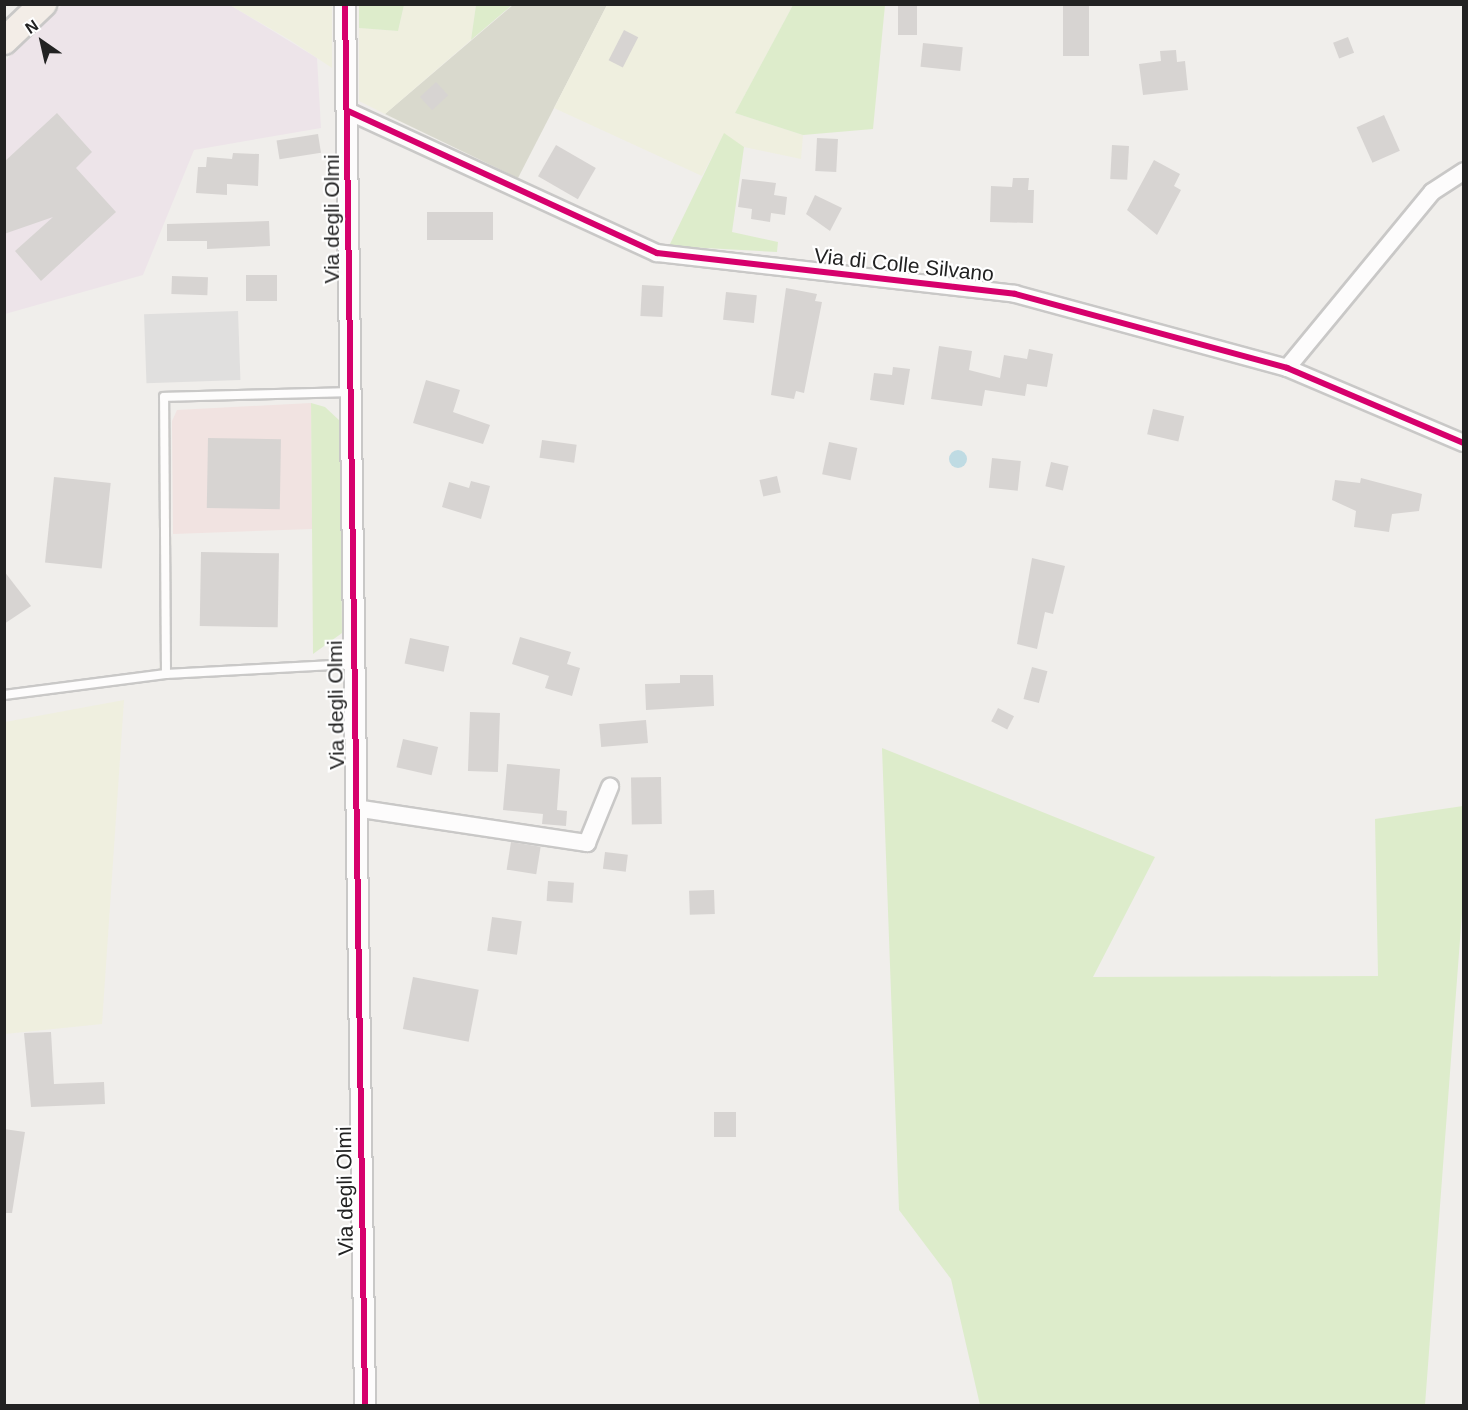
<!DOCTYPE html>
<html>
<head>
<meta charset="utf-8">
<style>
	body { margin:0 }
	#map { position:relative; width:1468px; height:1410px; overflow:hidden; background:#f0eeeb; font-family:Helvetica,sans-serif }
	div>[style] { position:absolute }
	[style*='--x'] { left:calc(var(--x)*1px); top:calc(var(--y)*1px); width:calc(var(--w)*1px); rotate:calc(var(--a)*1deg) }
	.commercial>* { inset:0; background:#f1e3e1 }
	.industrial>* { inset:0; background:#ede4e9 }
	.construction>* { inset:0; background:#d9d9cd }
	.farmland>* { inset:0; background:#efefdf }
	.grass>* { inset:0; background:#ddeccb }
	.parking>* { inset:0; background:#e0dfde; transform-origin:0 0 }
	.water>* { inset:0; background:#bfdbe3 }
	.round { border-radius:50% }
	.building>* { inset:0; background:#d7d4d2; transform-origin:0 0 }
	.roads { filter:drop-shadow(2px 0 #c9c8c7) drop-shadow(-2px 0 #c9c8c7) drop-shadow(0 2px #c9c8c7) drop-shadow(0 -2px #c9c8c7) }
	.service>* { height:8px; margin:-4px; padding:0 4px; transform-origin:4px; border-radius:4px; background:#fdfcfc }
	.minor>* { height:16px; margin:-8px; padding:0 8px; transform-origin:8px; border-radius:8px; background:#fdfcfc }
	.tertiary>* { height:20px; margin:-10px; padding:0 10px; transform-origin:10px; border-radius:10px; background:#fdfcfc }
	.primary>* { height:26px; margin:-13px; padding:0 13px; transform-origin:13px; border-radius:13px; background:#f3ede7 }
	.cycleway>* { height:6px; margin:-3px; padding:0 3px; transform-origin:3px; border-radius:3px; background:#d6006c }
	span { translate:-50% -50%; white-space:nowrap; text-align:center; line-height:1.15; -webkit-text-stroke:4.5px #fff; paint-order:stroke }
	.street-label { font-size:21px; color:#222 }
	.frame { position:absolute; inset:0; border:6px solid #222; pointer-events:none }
	.north { position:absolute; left:12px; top:12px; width:60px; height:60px; -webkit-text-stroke:4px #fff; paint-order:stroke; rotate:326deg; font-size:16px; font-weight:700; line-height:24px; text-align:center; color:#222 }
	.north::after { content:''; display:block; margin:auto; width:21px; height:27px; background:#222; clip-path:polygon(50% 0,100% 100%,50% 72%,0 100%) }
</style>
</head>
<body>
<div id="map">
	<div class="commercial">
		<div style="clip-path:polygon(311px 403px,312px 529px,173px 534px,172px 421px,177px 410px)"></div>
	</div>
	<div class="industrial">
		<div style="clip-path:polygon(62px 5px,230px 5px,317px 58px,321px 128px,194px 150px,143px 275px,5px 314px,5px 61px)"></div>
	</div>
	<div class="construction">
		<div style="clip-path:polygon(513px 5px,607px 5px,518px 178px,385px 114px)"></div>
	</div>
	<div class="farmland">
		<div style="clip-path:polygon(230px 5px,332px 5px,332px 68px,290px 40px)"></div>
		<div style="clip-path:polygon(404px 5px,476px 5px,471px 40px,385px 114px,359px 101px,359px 28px,398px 31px)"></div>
		<div style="clip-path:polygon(607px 5px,793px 5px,735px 113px,803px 135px,801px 159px,744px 147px,724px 134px,702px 176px,554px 108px)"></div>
		<div style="clip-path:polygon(124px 700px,102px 1024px,5px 1034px,5px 722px)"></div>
	</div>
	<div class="grass">
		<div style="clip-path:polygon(359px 5px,404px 5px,398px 31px,359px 28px)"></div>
		<div style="clip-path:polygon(476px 5px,476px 4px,512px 5px,471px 40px)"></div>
		<div style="clip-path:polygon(793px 5px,885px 5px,873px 129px,803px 135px,735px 113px)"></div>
		<div style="clip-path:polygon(724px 133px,744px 147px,732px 232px,778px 242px,777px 252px,669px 246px)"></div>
		<div style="clip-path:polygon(311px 403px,325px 407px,340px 421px,342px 633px,313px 654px)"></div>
		<div style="clip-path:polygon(882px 748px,1155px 857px,1093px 977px,1378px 976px,1375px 819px,1463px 806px,1463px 900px,1425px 1405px,980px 1405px,951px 1279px,899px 1210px)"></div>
	</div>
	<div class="parking">
		<div style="left:238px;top:311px;width:69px;height:94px;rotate:88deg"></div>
	</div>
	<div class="water">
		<div class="round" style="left:949px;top:450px;width:18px;height:18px"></div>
	</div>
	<div class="building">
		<div style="left:1063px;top:4px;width:26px;height:52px"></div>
		<div style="left:898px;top:6px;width:19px;height:29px"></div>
		<div style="left:624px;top:30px;width:16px;height:34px;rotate:27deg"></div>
		<div style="left:1348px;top:37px;width:17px;height:16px;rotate:69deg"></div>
		<div style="left:923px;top:43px;width:40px;height:24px;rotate:6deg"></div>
		<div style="clip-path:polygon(1176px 50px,1177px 62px,1185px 61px,1188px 90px,1143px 95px,1139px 64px,1161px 61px,1160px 51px)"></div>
		<div style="left:436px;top:82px;width:18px;height:22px;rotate:47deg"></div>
		<div style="clip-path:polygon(57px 113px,92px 152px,76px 168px,116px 212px,41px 281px,15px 251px,53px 217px,4px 234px,4px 162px)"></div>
		<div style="left:1384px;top:115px;width:39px;height:30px;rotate:66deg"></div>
		<div style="left:318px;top:134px;width:19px;height:42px;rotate:81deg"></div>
		<div style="left:817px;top:138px;width:21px;height:33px;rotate:3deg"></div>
		<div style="left:556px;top:145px;width:46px;height:36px;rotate:30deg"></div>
		<div style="left:1112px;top:145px;width:17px;height:34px;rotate:3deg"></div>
		<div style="clip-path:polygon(233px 153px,259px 154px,258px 186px,227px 184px,227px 195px,196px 193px,198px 167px,206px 167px,207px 157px,232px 159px)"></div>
		<div style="clip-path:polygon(1154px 160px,1180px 174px,1174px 186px,1181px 190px,1157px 235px,1127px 210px)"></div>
		<div style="clip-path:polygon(1013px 178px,1029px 178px,1028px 190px,1034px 190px,1033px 223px,990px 222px,991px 186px,1012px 187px)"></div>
		<div style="clip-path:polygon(742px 179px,776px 183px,774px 195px,787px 197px,785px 215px,771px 213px,770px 222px,751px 219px,752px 209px,738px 207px)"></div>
		<div style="clip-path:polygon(815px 195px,842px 208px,830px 231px,806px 214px)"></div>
		<div style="left:493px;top:212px;width:28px;height:66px;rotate:90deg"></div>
		<div style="clip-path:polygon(269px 221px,270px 246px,207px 249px,207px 241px,167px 241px,167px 224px)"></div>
		<div style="left:277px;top:275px;width:26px;height:31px;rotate:90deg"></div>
		<div style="left:172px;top:276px;width:36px;height:18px;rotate:2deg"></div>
		<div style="left:642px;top:285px;width:22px;height:31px;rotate:3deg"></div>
		<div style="clip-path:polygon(786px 288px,817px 294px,815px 301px,822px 302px,804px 393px,796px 391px,794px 399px,771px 395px)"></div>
		<div style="left:726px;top:292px;width:31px;height:28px;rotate:6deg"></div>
		<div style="clip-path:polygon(939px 346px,972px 351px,969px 370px,1000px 378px,1004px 355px,1027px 359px,1029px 349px,1053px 354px,1047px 387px,1027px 384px,1025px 396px,985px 390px,982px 406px,931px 399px)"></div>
		<div style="clip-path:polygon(893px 367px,910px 369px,904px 405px,870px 400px,874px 373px,892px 375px)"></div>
		<div style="clip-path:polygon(426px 380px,460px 390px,453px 412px,490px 425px,483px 444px,413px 423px)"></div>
		<div style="left:1153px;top:409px;width:32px;height:26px;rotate:13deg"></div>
		<div style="left:208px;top:438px;width:73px;height:70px;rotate:1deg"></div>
		<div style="left:542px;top:440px;width:35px;height:18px;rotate:8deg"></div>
		<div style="left:829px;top:442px;width:29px;height:33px;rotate:12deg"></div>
		<div style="left:992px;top:458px;width:29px;height:30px;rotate:6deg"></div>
		<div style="left:1051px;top:462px;width:18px;height:25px;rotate:13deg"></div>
		<div style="left:777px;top:476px;width:17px;height:18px;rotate:77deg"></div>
		<div style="left:54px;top:477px;width:57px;height:86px;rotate:6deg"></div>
		<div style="clip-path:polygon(1361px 478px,1422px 494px,1419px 511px,1392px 514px,1389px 532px,1354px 527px,1356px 511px,1332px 500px,1335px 480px,1360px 483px)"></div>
		<div style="clip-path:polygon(471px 481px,490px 486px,481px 519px,442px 507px,449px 482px,469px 488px)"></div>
		<div style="left:201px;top:552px;width:78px;height:74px;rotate:1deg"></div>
		<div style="clip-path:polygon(1032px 558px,1065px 566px,1053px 614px,1045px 612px,1037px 649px,1017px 644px)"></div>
		<div style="clip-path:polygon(4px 571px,31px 606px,4px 624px)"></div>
		<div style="clip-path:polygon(520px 637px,571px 652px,567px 664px,580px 668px,572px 696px,545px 688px,549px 676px,512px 664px)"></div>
		<div style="left:410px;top:638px;width:40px;height:26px;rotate:12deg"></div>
		<div style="left:1032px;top:667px;width:16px;height:33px;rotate:15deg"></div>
		<div style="clip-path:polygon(680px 675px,713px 675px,714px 706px,646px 710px,645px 684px,680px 683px)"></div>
		<div style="left:998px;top:708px;width:18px;height:15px;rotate:27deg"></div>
		<div style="left:470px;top:712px;width:30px;height:59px;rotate:2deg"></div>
		<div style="left:646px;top:720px;width:23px;height:47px;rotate:85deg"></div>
		<div style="left:403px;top:739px;width:36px;height:29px;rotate:13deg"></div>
		<div style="clip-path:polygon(507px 764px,560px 769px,557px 810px,567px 811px,566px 826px,542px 824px,543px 814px,503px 810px)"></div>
		<div style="left:661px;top:777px;width:47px;height:30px;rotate:89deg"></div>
		<div style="left:511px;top:842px;width:30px;height:28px;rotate:9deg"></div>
		<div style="left:605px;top:852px;width:23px;height:17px;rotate:7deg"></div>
		<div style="left:548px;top:881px;width:26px;height:20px;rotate:4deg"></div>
		<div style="left:714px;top:890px;width:24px;height:25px;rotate:88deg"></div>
		<div style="left:492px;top:917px;width:30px;height:34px;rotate:8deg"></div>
		<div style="left:413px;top:977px;width:67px;height:53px;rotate:11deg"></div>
		<div style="clip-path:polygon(51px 1032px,54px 1084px,104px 1082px,105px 1104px,31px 1107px,24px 1033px)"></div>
		<div style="left:714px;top:1112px;width:22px;height:25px"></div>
		<div style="clip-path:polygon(4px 1129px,25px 1132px,12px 1213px,4px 1213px)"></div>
	</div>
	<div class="roads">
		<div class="service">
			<div style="--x:166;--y:674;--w:277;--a:-90.4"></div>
			<div style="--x:164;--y:397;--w:185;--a:-1.5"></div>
			<div style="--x:4;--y:695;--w:163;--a:-7.4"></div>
			<div style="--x:166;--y:674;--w:186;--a:-3.1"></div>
		</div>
		<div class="minor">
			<div style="--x:348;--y:111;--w:340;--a:24.7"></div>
			<div style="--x:657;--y:253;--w:360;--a:6.5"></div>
			<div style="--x:1015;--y:294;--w:282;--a:15.2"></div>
			<div style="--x:1287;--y:368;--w:192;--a:23"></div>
			<div style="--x:1287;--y:368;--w:228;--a:-50.5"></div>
			<div style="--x:1432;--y:192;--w:38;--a:-33"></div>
			<div style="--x:355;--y:808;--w:235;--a:8.6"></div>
			<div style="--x:587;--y:843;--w:61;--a:-67.7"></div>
		</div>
		<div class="tertiary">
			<div style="--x:345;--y:4;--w:1402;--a:89.18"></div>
		</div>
		<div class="primary">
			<div style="--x:4;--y:41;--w:54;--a:-43.5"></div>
		</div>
	</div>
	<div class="cycleway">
		<div style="--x:345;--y:4;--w:1402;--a:89.18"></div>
		<div style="--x:348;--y:111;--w:340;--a:24.7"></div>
		<div style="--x:657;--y:253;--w:360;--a:6.5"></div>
		<div style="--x:1015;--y:294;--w:282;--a:15.2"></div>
		<div style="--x:1287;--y:368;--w:192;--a:23"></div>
	</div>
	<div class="street-label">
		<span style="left:332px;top:219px;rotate:-90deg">Via degli Olmi</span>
		<span style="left:904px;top:265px;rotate:6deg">Via di Colle Silvano</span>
		<span style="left:336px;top:705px;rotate:-91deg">Via degli Olmi</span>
		<span style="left:345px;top:1191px;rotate:-91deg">Via degli Olmi</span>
	</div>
	<div class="frame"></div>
	<div class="north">N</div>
</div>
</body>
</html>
